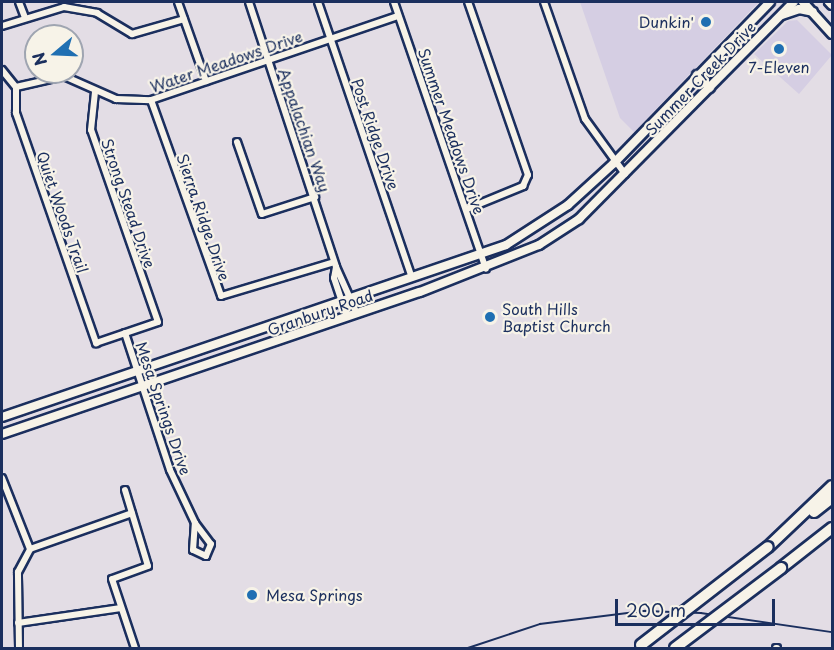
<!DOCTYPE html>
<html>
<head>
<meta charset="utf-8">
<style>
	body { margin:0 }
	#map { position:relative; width:834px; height:650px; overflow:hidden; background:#e3dde5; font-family:"Playpen Sans",sans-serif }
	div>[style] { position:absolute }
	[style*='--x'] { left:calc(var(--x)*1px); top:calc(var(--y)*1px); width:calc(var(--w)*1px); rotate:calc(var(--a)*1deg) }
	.built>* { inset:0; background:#d5cee3 }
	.roads { filter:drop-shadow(2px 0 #1b2f5e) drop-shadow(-2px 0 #1b2f5e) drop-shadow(0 2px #1b2f5e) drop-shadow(0 -2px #1b2f5e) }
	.street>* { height:6px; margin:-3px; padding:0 3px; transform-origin:3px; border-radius:3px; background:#f7f3e8 }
	.secondary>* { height:8px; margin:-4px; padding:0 4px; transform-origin:4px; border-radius:4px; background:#f7f3e8 }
	.highway>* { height:10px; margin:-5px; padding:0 5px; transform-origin:5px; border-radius:5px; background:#f7f3e8 }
	.rail>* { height:1.5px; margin:-0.75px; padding:0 0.75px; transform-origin:0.75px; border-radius:0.75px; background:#1b2f5e }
	.bridges { filter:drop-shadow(2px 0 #1b2f5e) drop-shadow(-2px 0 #1b2f5e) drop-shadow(0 2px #1b2f5e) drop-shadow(0 -2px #1b2f5e) }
	.highway-bridge>* { height:10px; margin:-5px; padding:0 5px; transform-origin:5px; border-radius:5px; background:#f7f3e8 }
	.dots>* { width:16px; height:16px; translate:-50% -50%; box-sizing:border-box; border:3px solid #f7f3e8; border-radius:50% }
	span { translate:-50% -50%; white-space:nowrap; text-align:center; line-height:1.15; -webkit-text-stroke:4.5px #f7f3e8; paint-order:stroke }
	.poi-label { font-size:15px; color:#1b2f5e }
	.right { translate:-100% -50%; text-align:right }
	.left { translate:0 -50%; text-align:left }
	.street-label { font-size:15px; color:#1b2f5e }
	.frame { position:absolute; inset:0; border:3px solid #1b2f5e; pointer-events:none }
	.north { position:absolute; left:24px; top:24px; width:60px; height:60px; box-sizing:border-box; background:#f7f3e8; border:2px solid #9fa5b1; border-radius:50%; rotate:251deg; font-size:16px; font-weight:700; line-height:24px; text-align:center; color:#1b2f5e }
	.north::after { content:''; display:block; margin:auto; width:21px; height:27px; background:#1f6fb2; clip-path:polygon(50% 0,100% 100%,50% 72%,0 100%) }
	.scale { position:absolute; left:615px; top:599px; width:160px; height:27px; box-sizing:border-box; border:3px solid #1b2f5e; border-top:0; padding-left:8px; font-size:18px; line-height:21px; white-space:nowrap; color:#1b2f5e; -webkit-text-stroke:4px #f7f3e8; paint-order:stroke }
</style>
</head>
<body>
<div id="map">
	<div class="built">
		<div style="clip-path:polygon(580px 2px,759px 2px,634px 132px,620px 118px)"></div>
		<div style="clip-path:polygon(797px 20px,832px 55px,799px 94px,754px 54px,788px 21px)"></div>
	</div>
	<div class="roads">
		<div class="street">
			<div style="--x:19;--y:2;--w:17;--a:69"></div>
			<div style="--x:178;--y:2;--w:84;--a:70.5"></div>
			<div style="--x:249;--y:2;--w:279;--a:71.8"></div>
			<div style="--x:336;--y:267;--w:51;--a:65.9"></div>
			<div style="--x:318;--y:2;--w:288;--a:71.2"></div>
			<div style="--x:394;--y:2;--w:282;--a:71"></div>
			<div style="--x:544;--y:2;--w:124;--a:70.7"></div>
			<div style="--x:585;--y:119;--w:68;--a:54"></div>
			<div style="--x:2;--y:26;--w:65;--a:-17"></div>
			<div style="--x:64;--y:7;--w:34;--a:10"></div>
			<div style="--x:97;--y:13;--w:41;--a:31"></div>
			<div style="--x:132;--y:34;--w:54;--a:-16.1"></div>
			<div style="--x:2;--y:70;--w:22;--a:51"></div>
			<div style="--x:16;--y:87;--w:49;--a:-12.9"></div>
			<div style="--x:64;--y:76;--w:57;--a:23.9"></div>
			<div style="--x:116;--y:99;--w:35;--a:2"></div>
			<div style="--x:151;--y:100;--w:261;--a:-18.8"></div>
			<div style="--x:16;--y:87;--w:26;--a:90"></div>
			<div style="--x:16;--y:113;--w:244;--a:70.8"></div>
			<div style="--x:96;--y:343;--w:65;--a:-18.7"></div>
			<div style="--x:158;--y:322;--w:203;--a:-109.2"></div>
			<div style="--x:91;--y:130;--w:39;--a:-84"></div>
			<div style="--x:151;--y:100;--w:208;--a:70.3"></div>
			<div style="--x:221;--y:296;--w:118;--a:-16.7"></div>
			<div style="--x:237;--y:142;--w:76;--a:70.9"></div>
			<div style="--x:262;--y:214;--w:56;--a:-17.8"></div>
			<div style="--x:467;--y:209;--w:61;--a:-22.3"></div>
			<div style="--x:523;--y:186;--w:12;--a:-66"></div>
			<div style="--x:528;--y:175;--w:183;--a:-109.1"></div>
			<div style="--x:336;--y:267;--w:11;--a:100"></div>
			<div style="--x:334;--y:278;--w:41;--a:71.6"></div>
			<div style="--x:125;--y:333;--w:144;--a:71.8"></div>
			<div style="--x:170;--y:470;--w:59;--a:64.7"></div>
			<div style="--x:2;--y:478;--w:76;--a:68.5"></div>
			<div style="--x:125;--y:490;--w:79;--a:73.2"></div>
			<div style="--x:148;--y:566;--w:38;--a:160"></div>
			<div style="--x:112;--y:579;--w:73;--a:71.6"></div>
			<div style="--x:195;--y:523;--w:26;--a:53"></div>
			<div style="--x:211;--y:544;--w:13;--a:113"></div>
			<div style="--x:206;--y:556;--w:14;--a:-155"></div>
			<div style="--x:193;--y:550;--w:27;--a:-86"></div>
			<div style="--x:18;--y:623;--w:104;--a:-8.3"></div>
			<div style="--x:19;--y:648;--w:76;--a:-90.8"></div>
			<div style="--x:18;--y:572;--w:26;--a:-62"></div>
			<div style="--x:30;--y:549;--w:108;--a:-19.4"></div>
			<div style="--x:776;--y:648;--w:1;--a:0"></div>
		</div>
		<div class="secondary">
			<div style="--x:803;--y:2;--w:43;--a:47.8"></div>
			<div style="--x:829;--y:2;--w:4;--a:45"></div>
			<div style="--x:782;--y:15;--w:18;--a:-19"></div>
			<div style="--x:799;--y:9;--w:14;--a:12"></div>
			<div style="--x:697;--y:75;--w:18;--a:45"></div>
			<div style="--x:2;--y:417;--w:533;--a:-18.84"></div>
			<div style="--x:506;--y:245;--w:74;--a:-32.8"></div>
			<div style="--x:568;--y:205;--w:62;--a:-42.4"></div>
			<div style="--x:614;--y:163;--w:224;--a:-45.9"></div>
			<div style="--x:2;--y:434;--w:441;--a:-18.8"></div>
			<div style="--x:420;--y:292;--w:128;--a:-21.6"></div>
			<div style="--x:539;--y:245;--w:48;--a:-33"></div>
			<div style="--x:579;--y:219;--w:305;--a:-45.3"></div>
		</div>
		<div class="highway">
			<div style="--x:814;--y:512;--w:23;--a:-38"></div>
			<div style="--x:768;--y:547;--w:88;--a:-43.6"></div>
			<div style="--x:781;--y:568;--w:65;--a:-38.1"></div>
		</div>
	</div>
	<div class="rail">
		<div style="--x:468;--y:648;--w:76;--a:-18.4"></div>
		<div style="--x:540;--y:624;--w:106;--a:-7.1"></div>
		<div style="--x:645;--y:611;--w:56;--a:2"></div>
		<div style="--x:701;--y:613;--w:132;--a:8.3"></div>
	</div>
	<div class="bridges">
		<div class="highway-bridge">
			<div style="--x:641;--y:645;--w:160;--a:-37.7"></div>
			<div style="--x:675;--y:648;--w:133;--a:-37"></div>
		</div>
	</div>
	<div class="dots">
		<div style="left:706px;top:22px;background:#1f6fb2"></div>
		<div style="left:779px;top:49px;background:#1f6fb2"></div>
		<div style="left:490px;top:317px;background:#1f6fb2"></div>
		<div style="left:252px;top:595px;background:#1f6fb2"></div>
	</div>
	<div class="poi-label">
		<span class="right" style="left:694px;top:22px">Dunkin'</span>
		<span style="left:779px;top:67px">7-Eleven</span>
		<span class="left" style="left:502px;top:317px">South Hills<br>Baptist Church</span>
		<span class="left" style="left:266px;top:595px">Mesa Springs</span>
	</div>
	<div class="street-label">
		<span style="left:226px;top:61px;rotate:-19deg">Water Meadows Drive</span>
		<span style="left:700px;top:78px;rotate:-46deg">Summer Creek Drive</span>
		<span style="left:305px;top:130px;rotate:71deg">Appalachian Way</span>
		<span style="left:452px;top:131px;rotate:71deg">Summer Meadows Drive</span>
		<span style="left:376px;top:134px;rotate:71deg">Post Ridge Drive</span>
		<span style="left:129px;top:203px;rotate:71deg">Strong Stead Drive</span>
		<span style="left:63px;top:212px;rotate:71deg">Quiet Woods Trail</span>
		<span style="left:204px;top:217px;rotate:71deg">Sierra Ridge Drive</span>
		<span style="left:320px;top:312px;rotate:-19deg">Granbury Road</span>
		<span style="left:164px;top:408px;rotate:71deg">Mesa Springs Drive</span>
	</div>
	<div class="frame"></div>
	<div class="north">N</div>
	<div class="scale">200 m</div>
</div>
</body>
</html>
